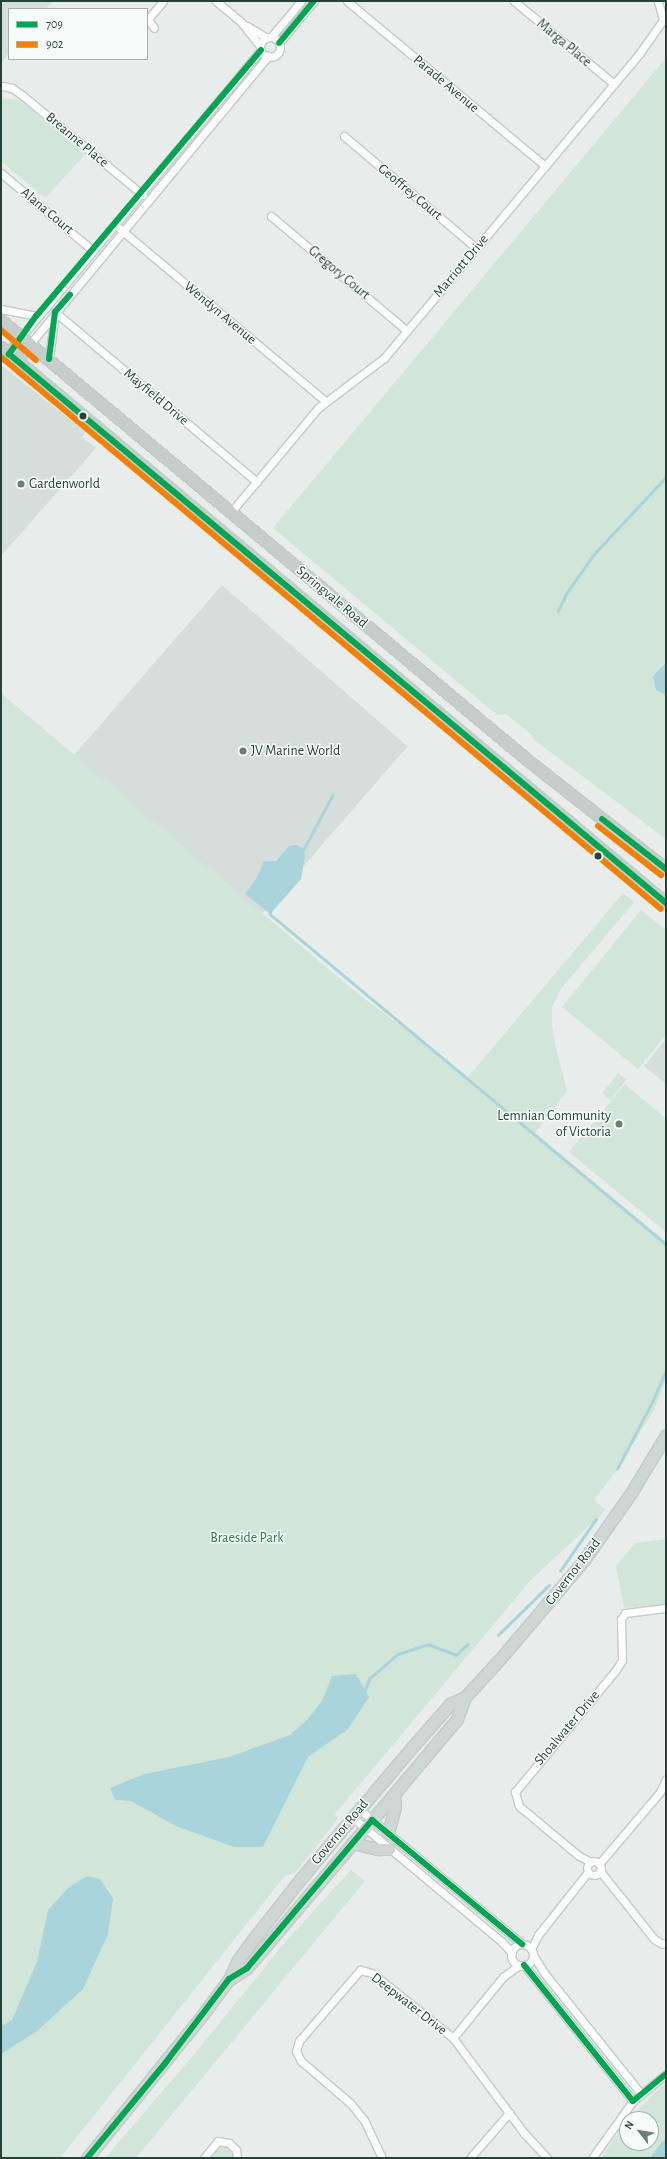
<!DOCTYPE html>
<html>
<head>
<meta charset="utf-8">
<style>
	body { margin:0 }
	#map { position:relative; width:667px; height:2159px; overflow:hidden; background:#e8edeb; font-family:"Alegreya Sans",sans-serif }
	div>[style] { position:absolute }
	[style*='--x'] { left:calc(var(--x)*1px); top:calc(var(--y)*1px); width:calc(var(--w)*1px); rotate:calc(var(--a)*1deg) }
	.built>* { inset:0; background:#d6dedb; transform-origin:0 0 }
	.green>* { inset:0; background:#d1e6d8; transform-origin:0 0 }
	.water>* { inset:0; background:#a9d4db }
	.stream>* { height:2.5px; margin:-1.25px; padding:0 1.25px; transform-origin:1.25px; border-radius:1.25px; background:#a9d4db }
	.roads { filter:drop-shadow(1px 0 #c5cac8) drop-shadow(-1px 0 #c5cac8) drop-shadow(0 1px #c5cac8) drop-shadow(0 -1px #c5cac8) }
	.minor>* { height:7px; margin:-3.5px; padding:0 3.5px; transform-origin:3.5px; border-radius:3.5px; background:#fcfcfc }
	.minor>.ring { margin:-3.5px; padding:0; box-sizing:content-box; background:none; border:7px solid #fcfcfc; border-radius:50% }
	.primary>* { height:11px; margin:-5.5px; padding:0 5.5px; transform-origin:5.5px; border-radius:5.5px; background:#cfd7d5 }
	.trunk>* { height:11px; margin:-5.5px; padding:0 5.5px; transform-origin:5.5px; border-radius:5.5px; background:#c6cecc }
	.bus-1>* { height:6px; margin:-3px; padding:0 3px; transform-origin:3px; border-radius:3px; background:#00a651 }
	.bus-2>* { height:6px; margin:-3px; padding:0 3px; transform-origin:3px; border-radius:3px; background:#f47f03 }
	.dots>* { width:11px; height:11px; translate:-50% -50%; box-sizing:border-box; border:2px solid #f7fbf9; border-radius:50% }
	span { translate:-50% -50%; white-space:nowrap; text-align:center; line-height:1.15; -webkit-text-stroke:3px #f7fbf9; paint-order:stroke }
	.street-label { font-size:14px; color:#24423a }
	.poi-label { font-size:14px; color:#24423a }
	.left { translate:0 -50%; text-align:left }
	.right { translate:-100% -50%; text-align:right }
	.park-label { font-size:14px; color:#2d7a4b }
	.frame { position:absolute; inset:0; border:2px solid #24423a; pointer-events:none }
	.legend { position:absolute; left:8px; top:8px; width:140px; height:52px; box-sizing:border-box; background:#f7fbf9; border:1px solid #a3b1ad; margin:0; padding:5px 7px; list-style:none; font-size:12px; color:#24423a }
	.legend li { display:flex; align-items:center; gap:8px; height:20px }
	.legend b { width:20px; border:1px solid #a3b1ad }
	.north { position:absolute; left:619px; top:2111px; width:40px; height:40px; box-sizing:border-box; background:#f7fbf9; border:1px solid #a3b1ad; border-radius:50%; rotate:301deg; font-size:11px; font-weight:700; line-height:16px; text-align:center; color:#24423a }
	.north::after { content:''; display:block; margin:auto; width:14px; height:18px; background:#697e78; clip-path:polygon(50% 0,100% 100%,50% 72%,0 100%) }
</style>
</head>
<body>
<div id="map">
	<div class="built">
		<div style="clip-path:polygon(1px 1px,53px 1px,46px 9px,9px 9px,9px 53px,1px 63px)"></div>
		<div style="clip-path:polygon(1px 365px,86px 432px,82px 437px,96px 448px,1px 556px)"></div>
		<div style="left:222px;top:585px;width:246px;height:226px;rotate:41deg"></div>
		<div style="clip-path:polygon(666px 1039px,666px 1084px,644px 1066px)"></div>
	</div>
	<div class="green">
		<div style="clip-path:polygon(666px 58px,666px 839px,533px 739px,532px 735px,506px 714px,497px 715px,273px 528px)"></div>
		<div style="clip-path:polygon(1px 98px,20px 100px,85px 155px,45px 198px,1px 161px)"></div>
		<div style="clip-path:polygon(1px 693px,357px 993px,468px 1077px,623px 893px,634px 902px,561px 989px,552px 1007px,552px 1024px,556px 1048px,567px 1091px,535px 1133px,666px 1242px,666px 1380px,654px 1410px,617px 1470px,594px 1500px,606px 1510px,530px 1581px,335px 1814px,338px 1819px,295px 1873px,285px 1876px,60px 2158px,1px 2158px)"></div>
		<div style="clip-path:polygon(641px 910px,666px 930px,666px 1035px,638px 1069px,562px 1007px)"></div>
		<div style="left:618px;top:1073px;width:11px;height:26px;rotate:38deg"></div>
		<div style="clip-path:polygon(625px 1084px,666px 1119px,666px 1232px,569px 1152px)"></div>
		<div style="clip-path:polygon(666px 1539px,666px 1605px,624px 1608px,616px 1566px,635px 1543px)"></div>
		<div style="clip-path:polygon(351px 1870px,365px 1881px,136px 2158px,105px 2158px,197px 2051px,285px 1942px)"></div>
		<div style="clip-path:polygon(666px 2082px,666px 2139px,650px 2158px,601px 2158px,627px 2120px,627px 2143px,651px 2143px,651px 2119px,628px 2119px)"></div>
		<div style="clip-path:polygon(222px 2145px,230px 2150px,233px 2158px,213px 2158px,210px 2155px,217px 2146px)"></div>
	</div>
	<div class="water">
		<div style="clip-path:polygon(666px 663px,666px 695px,656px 690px,653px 676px)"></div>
		<div style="clip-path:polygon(297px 845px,303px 849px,305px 857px,301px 879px,270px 914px,245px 894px,256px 879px,264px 861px,276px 861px,289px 846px)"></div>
		<div style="clip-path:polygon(356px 1674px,369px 1697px,348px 1729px,308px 1757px,263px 1847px,234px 1847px,176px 1826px,131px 1801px,115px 1800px,110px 1788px,144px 1774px,229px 1757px,290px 1735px,307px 1720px,322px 1701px,332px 1676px)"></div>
		<div style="clip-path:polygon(87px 1876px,100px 1879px,113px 1898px,108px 1934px,83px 1989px,36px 2032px,1px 2054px,1px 2023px,4px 2025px,12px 2020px,37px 1962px,48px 1910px,69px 1887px)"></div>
		<div style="clip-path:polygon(666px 2139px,666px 2158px,650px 2158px,661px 2143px)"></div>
	</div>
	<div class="stream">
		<div style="--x:558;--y:611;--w:19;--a:-65"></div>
		<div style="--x:566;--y:594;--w:49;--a:-55"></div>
		<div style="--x:594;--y:554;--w:105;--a:-46.9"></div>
		<div style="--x:302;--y:852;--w:64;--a:-61.8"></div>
		<div style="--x:271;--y:911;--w:3;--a:108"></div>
		<div style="--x:270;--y:914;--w:515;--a:39.81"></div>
		<div style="--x:617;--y:1469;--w:76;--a:-62.4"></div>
		<div style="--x:652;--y:1402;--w:35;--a:-66"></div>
		<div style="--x:560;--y:1571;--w:63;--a:-55.3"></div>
		<div style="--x:498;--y:1635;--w:71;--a:-44.4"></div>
		<div style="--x:364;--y:1693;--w:15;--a:-70"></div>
		<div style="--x:369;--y:1679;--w:38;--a:-41"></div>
		<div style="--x:398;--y:1654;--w:32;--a:-18"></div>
		<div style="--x:428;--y:1644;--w:30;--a:21"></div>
		<div style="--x:456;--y:1655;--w:16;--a:-43"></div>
	</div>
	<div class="roads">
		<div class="minor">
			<div style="--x:216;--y:1;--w:34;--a:40"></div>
			<div style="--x:242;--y:23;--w:29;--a:52"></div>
			<div style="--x:347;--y:1;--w:258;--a:39.8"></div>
			<div style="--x:514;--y:1;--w:130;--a:39.7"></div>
			<div style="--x:147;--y:18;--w:12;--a:55"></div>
			<div style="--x:148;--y:19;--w:23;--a:-50"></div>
			<div style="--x:247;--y:26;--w:23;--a:31"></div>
			<div style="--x:271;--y:37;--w:47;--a:-50.2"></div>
			<div class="ring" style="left:260px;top:37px;width:13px;height:13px"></div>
			<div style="--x:279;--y:43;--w:55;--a:-50.2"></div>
			<div style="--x:3;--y:86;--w:9;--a:13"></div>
			<div style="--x:12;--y:88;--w:12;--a:35"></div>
			<div style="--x:22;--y:95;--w:157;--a:39.6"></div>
			<div style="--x:344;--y:136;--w:173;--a:40.3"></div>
			<div style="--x:1;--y:173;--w:119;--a:40.2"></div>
			<div style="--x:271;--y:216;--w:178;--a:40.2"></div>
			<div style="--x:119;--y:228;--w:269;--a:40"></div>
			<div style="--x:1;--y:309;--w:36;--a:11"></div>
			<div style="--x:55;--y:312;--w:264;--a:40.1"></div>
			<div style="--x:21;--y:337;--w:374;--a:-50.1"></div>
			<div style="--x:30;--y:344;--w:374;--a:-50.4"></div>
			<div style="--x:49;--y:359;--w:46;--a:-82.6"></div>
			<div style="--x:231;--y:512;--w:136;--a:-50.1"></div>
			<div style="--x:318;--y:408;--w:83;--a:-37.1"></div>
			<div style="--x:384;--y:358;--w:397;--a:-50"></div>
			<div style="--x:639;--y:54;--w:42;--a:-54.8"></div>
			<div style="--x:663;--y:20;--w:20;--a:-105"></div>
			<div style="--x:359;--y:1809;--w:212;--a:39.6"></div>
			<div style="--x:352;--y:1817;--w:194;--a:39.8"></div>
			<div style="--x:501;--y:1941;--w:16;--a:47"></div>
			<div class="ring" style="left:587px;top:1861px;width:7px;height:7px"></div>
			<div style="--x:591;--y:1862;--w:13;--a:-153"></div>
			<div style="--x:579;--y:1856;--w:78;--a:-140.2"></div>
			<div style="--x:519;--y:1806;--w:15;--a:-106"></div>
			<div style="--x:515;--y:1792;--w:158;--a:-50.4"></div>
			<div style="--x:616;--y:1670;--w:12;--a:-59"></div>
			<div style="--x:622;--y:1660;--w:41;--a:-91.4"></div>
			<div style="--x:621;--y:1619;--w:7;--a:-56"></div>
			<div style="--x:625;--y:1613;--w:41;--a:-7"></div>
			<div style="--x:599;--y:1864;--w:94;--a:-49.7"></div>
			<div style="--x:660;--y:1792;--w:14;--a:-65"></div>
			<div style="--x:600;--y:1871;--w:87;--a:51.5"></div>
			<div style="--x:654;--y:1939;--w:9;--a:32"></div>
			<div style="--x:662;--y:1944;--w:4;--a:-14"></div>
			<div class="ring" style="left:511px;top:1944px;width:15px;height:15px"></div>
			<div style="--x:531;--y:1949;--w:16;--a:-63"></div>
			<div style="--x:538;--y:1935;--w:80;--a:-51.6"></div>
			<div style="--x:533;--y:1955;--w:22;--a:58"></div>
			<div style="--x:545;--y:1974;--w:154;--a:51.3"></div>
			<div style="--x:524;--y:1965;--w:174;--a:51.3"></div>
			<div style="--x:453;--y:2038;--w:79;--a:-50.7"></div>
			<div style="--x:503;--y:1977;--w:20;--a:-37"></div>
			<div style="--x:204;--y:2158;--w:22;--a:-51"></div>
			<div style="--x:218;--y:2141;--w:11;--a:10"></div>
			<div style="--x:229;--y:2143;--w:10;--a:45"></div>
			<div style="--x:236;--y:2150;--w:8;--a:83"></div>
			<div style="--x:382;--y:2158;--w:42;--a:-115.3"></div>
			<div style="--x:364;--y:2120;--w:22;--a:-129"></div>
			<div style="--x:350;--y:2103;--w:65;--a:-139.4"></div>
			<div style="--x:301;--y:2061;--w:11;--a:-117"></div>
			<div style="--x:296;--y:2051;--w:10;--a:-73"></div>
			<div style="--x:299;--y:2041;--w:94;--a:-49.3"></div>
			<div style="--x:360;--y:1970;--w:12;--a:14"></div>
			<div style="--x:372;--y:1973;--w:104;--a:38.7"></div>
			<div style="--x:453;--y:2038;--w:119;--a:53.2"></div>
			<div style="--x:524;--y:2133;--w:34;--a:47"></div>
			<div style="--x:470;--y:2158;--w:60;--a:-49.1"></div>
			<div style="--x:592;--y:2158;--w:70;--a:-54.3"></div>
			<div style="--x:633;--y:2101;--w:43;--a:-39.3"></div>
		</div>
		<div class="primary">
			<div style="--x:388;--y:1833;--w:27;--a:-75"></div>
			<div style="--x:395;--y:1807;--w:13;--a:-94"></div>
			<div style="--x:352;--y:1843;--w:28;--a:13"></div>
			<div style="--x:379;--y:1849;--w:10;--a:0"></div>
			<div style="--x:230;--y:1979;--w:20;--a:-33"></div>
			<div style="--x:247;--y:1968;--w:228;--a:-49.8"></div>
			<div style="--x:394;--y:1794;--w:98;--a:-50"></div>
			<div style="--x:457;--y:1719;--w:23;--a:-70"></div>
			<div style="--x:87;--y:2158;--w:180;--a:-51.1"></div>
			<div style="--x:200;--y:2018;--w:49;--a:-53.4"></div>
			<div style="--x:229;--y:1979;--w:21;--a:-65"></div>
			<div style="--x:238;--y:1960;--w:29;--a:-54"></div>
			<div style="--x:255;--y:1937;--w:76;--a:-51.9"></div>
			<div style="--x:302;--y:1877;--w:173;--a:-49.7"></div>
			<div style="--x:414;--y:1745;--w:55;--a:-48.7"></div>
			<div style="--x:450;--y:1704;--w:17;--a:-25"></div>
			<div style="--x:465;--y:1697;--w:50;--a:-47.4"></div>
			<div style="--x:499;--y:1660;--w:131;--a:-49.6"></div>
			<div style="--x:584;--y:1560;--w:82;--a:-55"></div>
			<div style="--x:631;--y:1493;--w:68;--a:-58.9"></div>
		</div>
		<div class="trunk">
			<div style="--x:1;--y:320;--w:683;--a:39.89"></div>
			<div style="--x:525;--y:758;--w:179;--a:38.2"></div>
			<div style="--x:1;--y:347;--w:867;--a:39.9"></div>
			<div style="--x:9;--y:354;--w:21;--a:-55"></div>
			<div style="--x:17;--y:360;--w:21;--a:-51"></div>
		</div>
	</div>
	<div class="bus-1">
		<div style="--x:279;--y:43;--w:55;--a:-50.2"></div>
		<div style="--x:261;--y:50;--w:348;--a:130.2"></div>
		<div style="--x:36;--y:316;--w:47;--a:125.4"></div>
		<div style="--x:9;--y:354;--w:856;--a:39.88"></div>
		<div style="--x:49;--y:359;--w:47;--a:-82.7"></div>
		<div style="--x:55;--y:312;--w:23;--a:-49"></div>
		<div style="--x:602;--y:819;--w:81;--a:38"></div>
		<div style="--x:524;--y:1965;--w:174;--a:51.3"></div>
		<div style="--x:633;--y:2101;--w:43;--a:-39.3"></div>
		<div style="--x:87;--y:2158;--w:124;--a:-50.5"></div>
		<div style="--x:166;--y:2062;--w:104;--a:-52.8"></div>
		<div style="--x:229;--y:1979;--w:21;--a:-31"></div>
		<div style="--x:247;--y:1968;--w:194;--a:-49.8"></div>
		<div style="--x:372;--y:1820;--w:195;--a:39.6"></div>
	</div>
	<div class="bus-2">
		<div style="--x:1;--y:330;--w:46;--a:40.6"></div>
		<div style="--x:1;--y:357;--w:860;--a:39.91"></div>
		<div style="--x:598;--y:826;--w:80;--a:37.9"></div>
	</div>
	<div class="dots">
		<div style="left:83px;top:416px;background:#24423a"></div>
		<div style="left:21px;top:484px;background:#697e78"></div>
		<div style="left:243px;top:751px;background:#697e78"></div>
		<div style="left:598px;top:856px;background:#24423a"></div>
		<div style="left:619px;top:1124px;background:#697e78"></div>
	</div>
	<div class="street-label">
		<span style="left:564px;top:43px;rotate:40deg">Marga Place</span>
		<span style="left:446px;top:84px;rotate:40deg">Parade Avenue</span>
		<span style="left:77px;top:140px;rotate:40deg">Breanne Place</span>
		<span style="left:410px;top:192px;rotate:40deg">Geoffrey Court</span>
		<span style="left:47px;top:211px;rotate:40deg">Alana Court</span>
		<span style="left:461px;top:266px;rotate:-50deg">Marriott Drive</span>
		<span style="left:339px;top:273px;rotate:40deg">Gregory Court</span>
		<span style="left:220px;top:313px;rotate:40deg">Wendyn Avenue</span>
		<span style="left:156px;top:397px;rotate:40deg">Mayfield Drive</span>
		<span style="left:332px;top:597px;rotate:40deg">Springvale Road</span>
		<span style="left:573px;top:1572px;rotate:-52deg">Governor Road</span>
		<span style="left:567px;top:1728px;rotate:-50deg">Shoalwater Drive</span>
		<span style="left:340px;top:1832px;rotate:-50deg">Governor Road</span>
		<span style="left:409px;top:2004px;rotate:38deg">Deepwater Drive</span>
	</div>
	<div class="poi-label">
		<span class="left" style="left:29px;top:484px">Gardenworld</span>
		<span class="left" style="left:251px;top:751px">JV Marine World</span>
		<span class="right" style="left:611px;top:1124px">Lemnian Community<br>of Victoria</span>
	</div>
	<div class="park-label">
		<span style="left:247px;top:1538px">Braeside Park</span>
	</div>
	<div class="frame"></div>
	<ul class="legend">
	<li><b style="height:5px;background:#00a651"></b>709</li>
	<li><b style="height:5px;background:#f47f03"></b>902</li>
	</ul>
	<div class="north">N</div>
</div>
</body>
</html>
